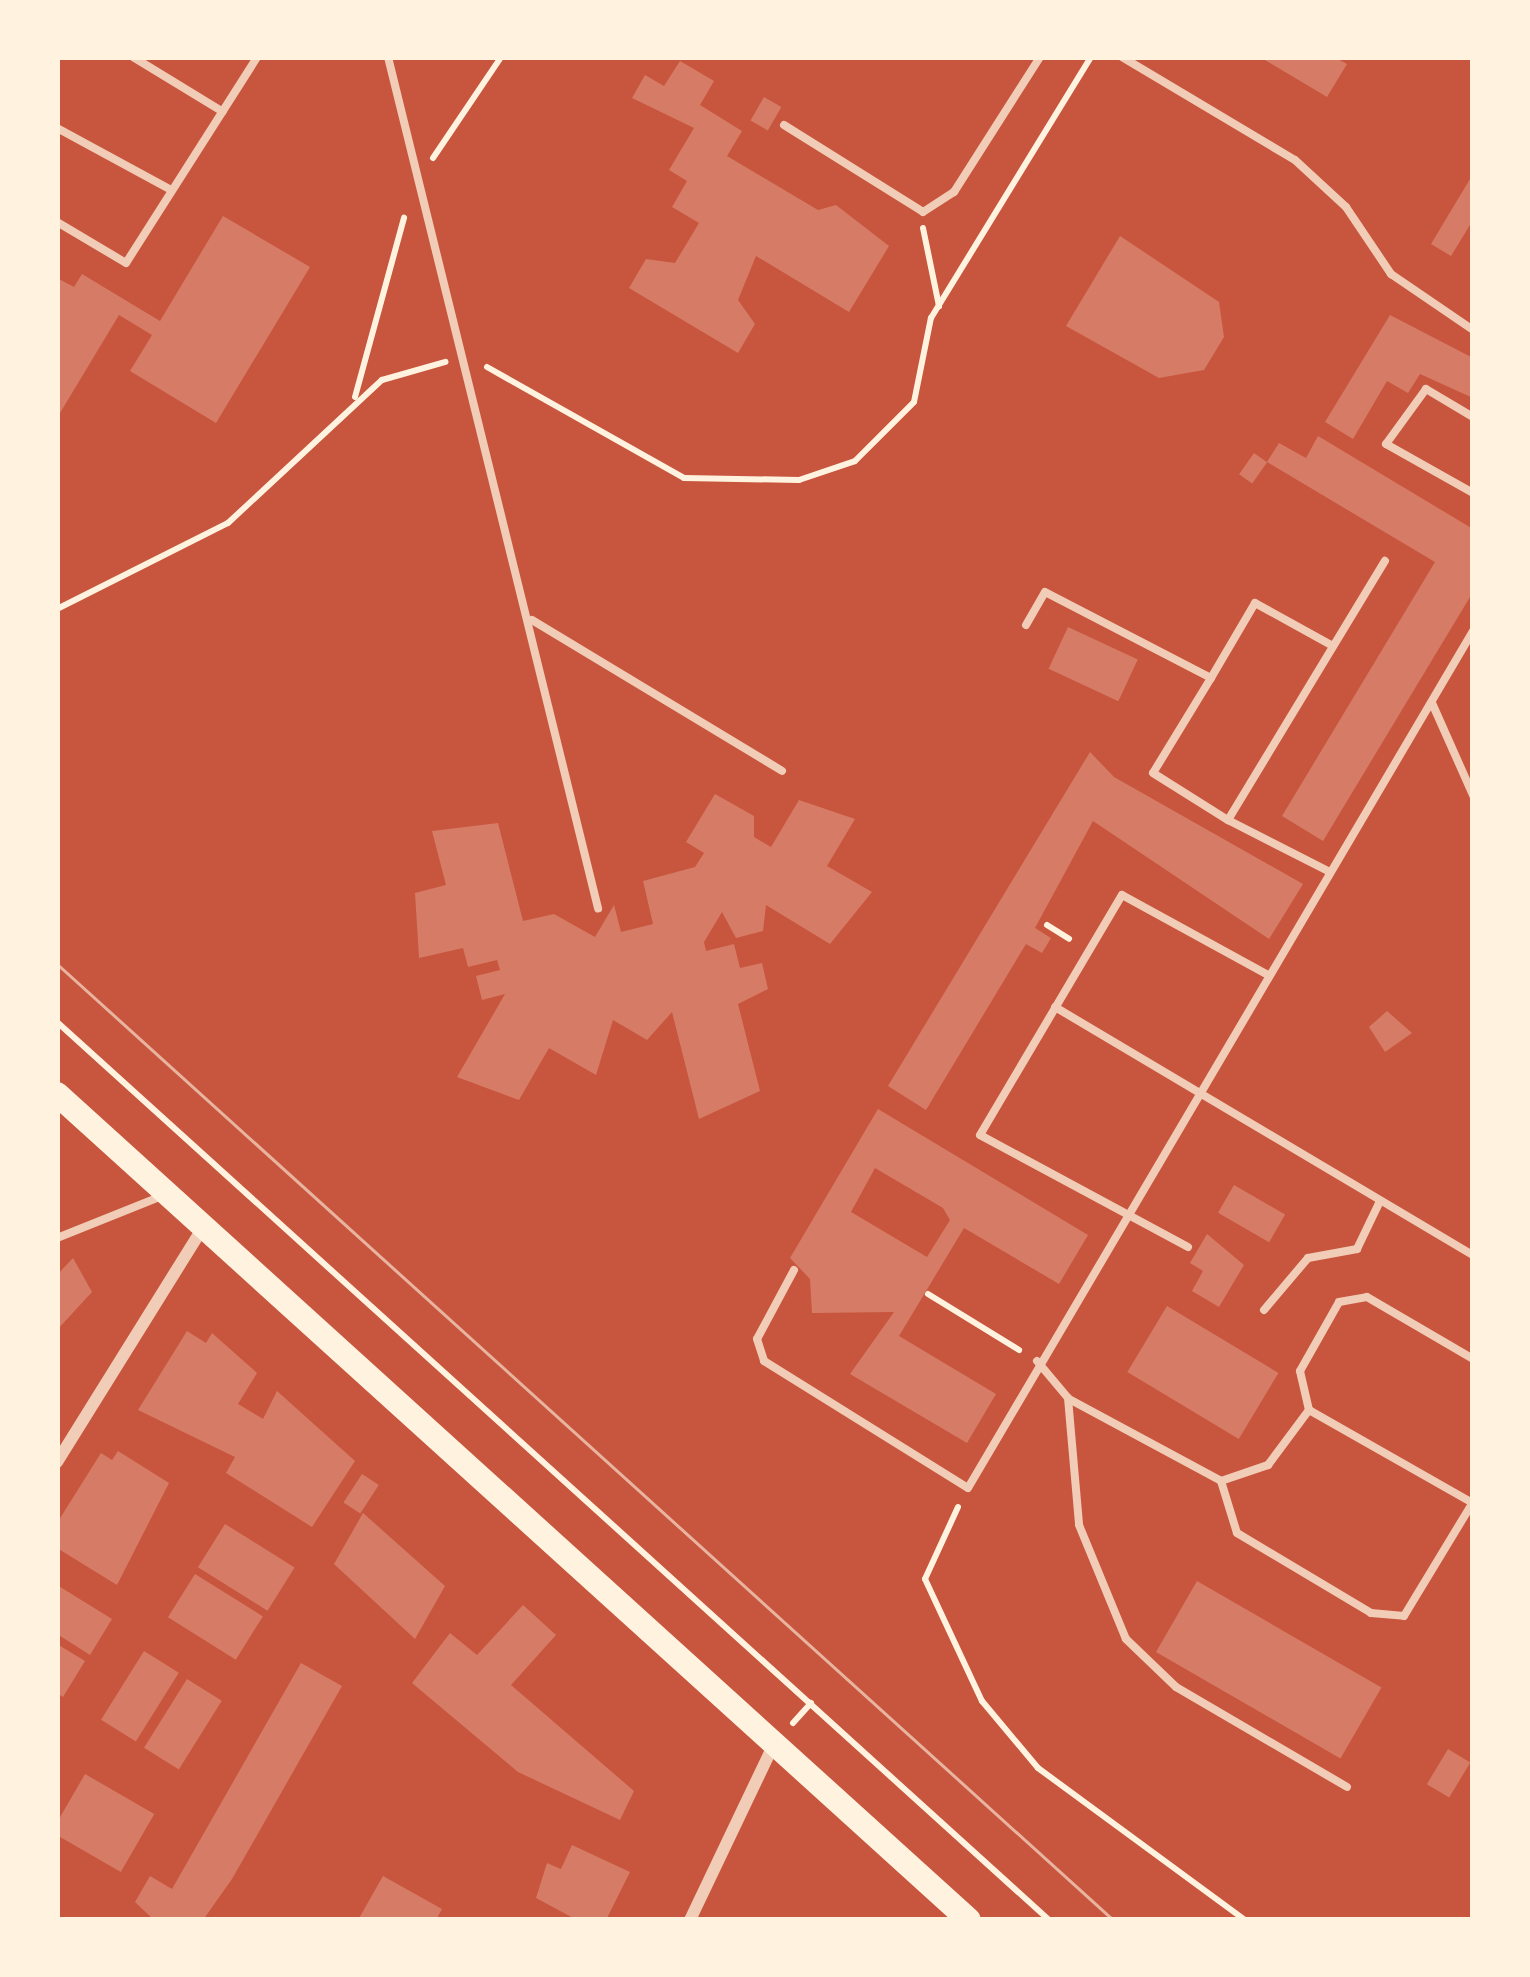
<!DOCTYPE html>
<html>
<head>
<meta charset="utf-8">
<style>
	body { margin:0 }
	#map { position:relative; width:1530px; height:1977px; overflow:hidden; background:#c8553d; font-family:Mulish,sans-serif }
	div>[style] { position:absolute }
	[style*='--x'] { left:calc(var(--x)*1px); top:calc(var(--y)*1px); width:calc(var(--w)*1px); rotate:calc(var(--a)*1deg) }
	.building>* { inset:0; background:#d67c66; transform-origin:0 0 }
	.path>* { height:6px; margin:-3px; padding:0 3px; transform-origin:3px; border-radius:3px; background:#fff3e0 }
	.service>* { height:8px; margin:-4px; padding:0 4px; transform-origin:4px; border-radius:4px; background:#f1ccb7 }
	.minor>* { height:12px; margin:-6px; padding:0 6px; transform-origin:6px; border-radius:6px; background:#f1ccb7 }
	.primary>* { height:24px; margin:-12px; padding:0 12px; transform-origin:12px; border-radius:12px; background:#fff3e0 }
	.tram>* { height:3px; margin:-1.5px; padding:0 1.5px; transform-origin:1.5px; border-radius:1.5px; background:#e9b49f }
	span { translate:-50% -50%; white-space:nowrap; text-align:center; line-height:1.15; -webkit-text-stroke:12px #fff3e0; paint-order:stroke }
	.frame { position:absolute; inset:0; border:60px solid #fff3e0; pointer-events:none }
</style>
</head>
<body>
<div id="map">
	<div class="building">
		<div style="clip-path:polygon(1260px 57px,1334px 57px,1347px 64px,1327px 97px)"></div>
		<div style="clip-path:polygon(680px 61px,714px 81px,700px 105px,742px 131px,727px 156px,818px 210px,836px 205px,889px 246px,849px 312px,756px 256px,738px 300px,755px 324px,738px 353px,629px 288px,646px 259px,675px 263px,699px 223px,672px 207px,687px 181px,669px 170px,694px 128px,632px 98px,645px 75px,664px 86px)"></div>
		<div style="left:764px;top:97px;width:20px;height:27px;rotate:30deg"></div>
		<div style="clip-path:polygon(1473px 174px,1473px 220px,1451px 256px,1431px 244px)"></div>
		<div style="clip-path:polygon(223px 216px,310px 267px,216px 423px,130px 371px,152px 335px,119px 315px,57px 418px,57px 278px,74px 287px,82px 274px,160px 321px)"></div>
		<div style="clip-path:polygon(1120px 236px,1219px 302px,1224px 337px,1204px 370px,1159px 378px,1066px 326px)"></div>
		<div style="clip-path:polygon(1390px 315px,1473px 358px,1473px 398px,1420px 374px,1408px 393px,1387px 381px,1353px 439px,1325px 422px)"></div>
		<div style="clip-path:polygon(1318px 436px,1473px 529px,1473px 592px,1323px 841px,1282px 816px,1435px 562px,1267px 462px,1279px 443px,1306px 458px)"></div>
		<div style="left:1254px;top:453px;width:16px;height:26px;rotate:35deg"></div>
		<div style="left:1068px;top:627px;width:77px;height:46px;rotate:25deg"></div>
		<div style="clip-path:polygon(1090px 752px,1114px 777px,1303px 884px,1269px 939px,1093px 821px,1035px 928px,1051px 938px,1042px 953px,1026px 944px,926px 1110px,888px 1086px)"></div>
		<div style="clip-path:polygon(715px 794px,754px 816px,754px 837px,771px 847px,799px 800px,855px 819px,827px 866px,872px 892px,830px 944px,766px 905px,763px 931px,736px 938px,722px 912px,704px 942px,706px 951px,734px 944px,740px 968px,762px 963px,768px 989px,738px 1004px,760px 1091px,699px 1119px,672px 1012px,647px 1040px,613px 1020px,596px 1075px,549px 1048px,519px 1100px,457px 1077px,505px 994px,482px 1000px,476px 976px,500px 970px,497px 960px,468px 967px,463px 948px,419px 958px,415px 893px,446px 885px,432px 831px,498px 823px,523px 921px,554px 914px,595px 937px,614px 905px,621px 932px,653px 924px,643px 881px,695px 867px,704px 853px,686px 842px)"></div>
		<div style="clip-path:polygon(1387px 1011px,1412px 1033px,1385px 1052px,1369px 1027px)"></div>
		<div style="clip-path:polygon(evenodd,878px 1109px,1088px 1235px,1059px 1284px,964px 1228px,899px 1336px,996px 1394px,967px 1443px,850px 1374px,894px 1312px,812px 1313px,810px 1279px,790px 1258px,878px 1109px,875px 1168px,943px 1208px,950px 1220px,927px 1257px,851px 1212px,875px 1168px)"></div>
		<div style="left:1234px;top:1185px;width:59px;height:32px;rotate:30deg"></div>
		<div style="clip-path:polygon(1207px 1234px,1244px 1265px,1219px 1307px,1192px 1291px,1203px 1271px,1190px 1263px)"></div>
		<div style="clip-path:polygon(73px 1258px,92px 1292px,57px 1330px,57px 1275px)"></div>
		<div style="left:1167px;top:1306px;width:130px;height:77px;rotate:31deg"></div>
		<div style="clip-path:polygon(187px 1331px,206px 1343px,212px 1333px,257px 1373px,238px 1404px,263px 1419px,277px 1391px,355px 1461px,312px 1527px,226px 1473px,235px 1457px,138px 1410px)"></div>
		<div style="clip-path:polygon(118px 1451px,169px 1483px,117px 1585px,57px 1548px,57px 1523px,101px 1453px,112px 1460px)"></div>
		<div style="left:362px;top:1474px;width:20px;height:34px;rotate:33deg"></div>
		<div style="clip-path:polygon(363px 1513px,445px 1586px,415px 1639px,334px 1564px)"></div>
		<div style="left:225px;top:1524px;width:82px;height:51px;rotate:32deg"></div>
		<div style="left:195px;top:1574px;width:80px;height:51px;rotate:32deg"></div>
		<div style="left:1197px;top:1581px;width:213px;height:82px;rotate:30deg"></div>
		<div style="clip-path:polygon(57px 1585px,112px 1619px,90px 1655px,57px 1634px)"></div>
		<div style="clip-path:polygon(523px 1605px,556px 1635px,511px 1685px,634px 1791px,620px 1820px,518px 1772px,412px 1683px,450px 1633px,477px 1655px)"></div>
		<div style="clip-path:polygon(57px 1644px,85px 1661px,63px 1697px,57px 1693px)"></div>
		<div style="left:144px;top:1651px;width:41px;height:81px;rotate:32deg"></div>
		<div style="clip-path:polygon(301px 1663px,342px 1686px,232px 1879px,203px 1920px,154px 1920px,135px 1902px,150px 1876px,172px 1889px)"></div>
		<div style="left:187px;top:1679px;width:41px;height:81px;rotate:32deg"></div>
		<div style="left:1448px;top:1749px;width:26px;height:41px;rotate:31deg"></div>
		<div style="left:85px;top:1774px;width:80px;height:67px;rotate:30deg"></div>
		<div style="clip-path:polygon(572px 1845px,630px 1872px,606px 1920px,577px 1920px,536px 1898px,547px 1863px,561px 1869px)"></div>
		<div style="clip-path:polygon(383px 1876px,442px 1909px,436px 1920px,358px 1920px)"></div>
	</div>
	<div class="path">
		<div style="--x:433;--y:158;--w:122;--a:-56"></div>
		<div style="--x:923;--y:228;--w:80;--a:78.4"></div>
		<div style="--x:487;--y:367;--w:226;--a:29.4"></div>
		<div style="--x:684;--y:478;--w:115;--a:1"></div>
		<div style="--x:799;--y:480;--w:59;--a:-18.7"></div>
		<div style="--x:855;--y:461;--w:83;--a:-45"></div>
		<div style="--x:914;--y:402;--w:86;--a:-78.6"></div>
		<div style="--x:931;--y:318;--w:306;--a:-58.5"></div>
		<div style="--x:355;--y:397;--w:186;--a:-74.7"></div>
		<div style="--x:57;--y:609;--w:191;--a:-26.7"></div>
		<div style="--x:228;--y:523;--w:210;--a:-42.9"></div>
		<div style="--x:382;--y:380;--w:66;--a:-15.9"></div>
		<div style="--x:1047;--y:925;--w:26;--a:32"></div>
		<div style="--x:57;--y:1022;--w:1338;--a:42.15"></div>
		<div style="--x:928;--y:1294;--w:107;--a:31.6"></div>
		<div style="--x:958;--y:1507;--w:79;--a:114.6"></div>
		<div style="--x:925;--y:1579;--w:135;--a:65"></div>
		<div style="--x:982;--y:1701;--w:87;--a:50.1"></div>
		<div style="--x:1038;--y:1768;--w:257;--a:36.3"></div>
		<div style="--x:793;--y:1723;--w:27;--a:-48"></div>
	</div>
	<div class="service">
		<div style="--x:133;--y:57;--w:105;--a:31.4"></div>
		<div style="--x:388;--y:57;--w:877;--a:76.14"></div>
		<div style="--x:1122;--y:57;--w:201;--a:30.8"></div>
		<div style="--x:1295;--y:160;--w:69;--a:42.7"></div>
		<div style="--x:1346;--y:207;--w:81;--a:56.1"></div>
		<div style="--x:1391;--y:274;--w:99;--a:34.3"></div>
		<div style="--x:784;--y:125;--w:164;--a:32"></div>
		<div style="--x:923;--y:212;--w:37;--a:-33"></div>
		<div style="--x:954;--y:192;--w:160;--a:-57.5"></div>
		<div style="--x:57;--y:128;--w:130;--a:28.5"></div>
		<div style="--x:57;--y:222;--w:80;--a:30.7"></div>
		<div style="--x:126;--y:263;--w:244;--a:-57.5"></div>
		<div style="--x:1473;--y:417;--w:55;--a:-149.2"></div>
		<div style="--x:1426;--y:389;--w:68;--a:126"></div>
		<div style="--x:1386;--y:444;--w:100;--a:29.4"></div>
		<div style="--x:532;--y:620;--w:292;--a:31.1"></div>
		<div style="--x:1026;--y:625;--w:38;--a:-60"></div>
		<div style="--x:1045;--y:592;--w:187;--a:27.4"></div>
		<div style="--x:1211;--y:678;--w:87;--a:-59.6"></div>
		<div style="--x:1255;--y:603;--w:89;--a:28.9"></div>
		<div style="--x:1211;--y:678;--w:111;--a:121.4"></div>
		<div style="--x:1153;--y:773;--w:89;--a:32.1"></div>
		<div style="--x:1432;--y:703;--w:101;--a:66"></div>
		<div style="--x:1330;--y:872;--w:114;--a:-153"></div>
		<div style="--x:1228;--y:820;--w:303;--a:-58.8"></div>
		<div style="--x:1055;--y:1007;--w:486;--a:30.7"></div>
		<div style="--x:57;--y:1238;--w:113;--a:-21.8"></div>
		<div style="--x:1188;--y:1247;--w:236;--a:-151.7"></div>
		<div style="--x:980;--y:1135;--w:279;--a:-59.4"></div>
		<div style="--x:1122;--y:895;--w:166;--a:28.7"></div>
		<div style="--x:794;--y:1270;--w:78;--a:118.2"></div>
		<div style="--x:757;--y:1339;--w:23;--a:72"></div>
		<div style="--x:764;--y:1361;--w:240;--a:31.9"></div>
		<div style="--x:968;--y:1488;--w:995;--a:-59.49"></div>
		<div style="--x:1264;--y:1310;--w:68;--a:-49.8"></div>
		<div style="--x:1308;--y:1258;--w:50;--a:-10.4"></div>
		<div style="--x:1357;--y:1249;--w:53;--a:-64.4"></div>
		<div style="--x:1037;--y:1361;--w:48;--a:50"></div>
		<div style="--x:1068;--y:1398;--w:127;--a:85"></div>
		<div style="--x:1079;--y:1525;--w:123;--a:67.6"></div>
		<div style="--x:1126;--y:1639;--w:69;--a:43.8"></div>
		<div style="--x:1176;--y:1687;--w:198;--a:30.3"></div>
		<div style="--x:1069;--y:1399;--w:173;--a:28.3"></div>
		<div style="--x:1221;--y:1481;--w:54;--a:72.9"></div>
		<div style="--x:1237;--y:1533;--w:156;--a:30.8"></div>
		<div style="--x:1371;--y:1613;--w:33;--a:5"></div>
		<div style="--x:1404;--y:1616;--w:133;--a:-58.8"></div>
		<div style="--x:1309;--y:1410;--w:189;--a:29.6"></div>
		<div style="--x:1221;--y:1481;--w:50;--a:-18.8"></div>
		<div style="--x:1268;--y:1465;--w:69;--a:-53.3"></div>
		<div style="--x:1309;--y:1410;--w:40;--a:-103"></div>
		<div style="--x:1300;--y:1371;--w:79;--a:-60.5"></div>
		<div style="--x:1339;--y:1302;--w:28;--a:-10"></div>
		<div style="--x:1367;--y:1297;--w:123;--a:30.3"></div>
	</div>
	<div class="minor">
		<div style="--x:57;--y:1462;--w:277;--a:-58.1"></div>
		<div style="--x:690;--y:1920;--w:195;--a:-64.5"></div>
	</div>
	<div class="primary">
		<div style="--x:57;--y:1094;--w:1230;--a:42.17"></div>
	</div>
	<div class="tram">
		<div style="--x:57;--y:964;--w:1424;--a:42.15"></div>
	</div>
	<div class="frame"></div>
</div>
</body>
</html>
